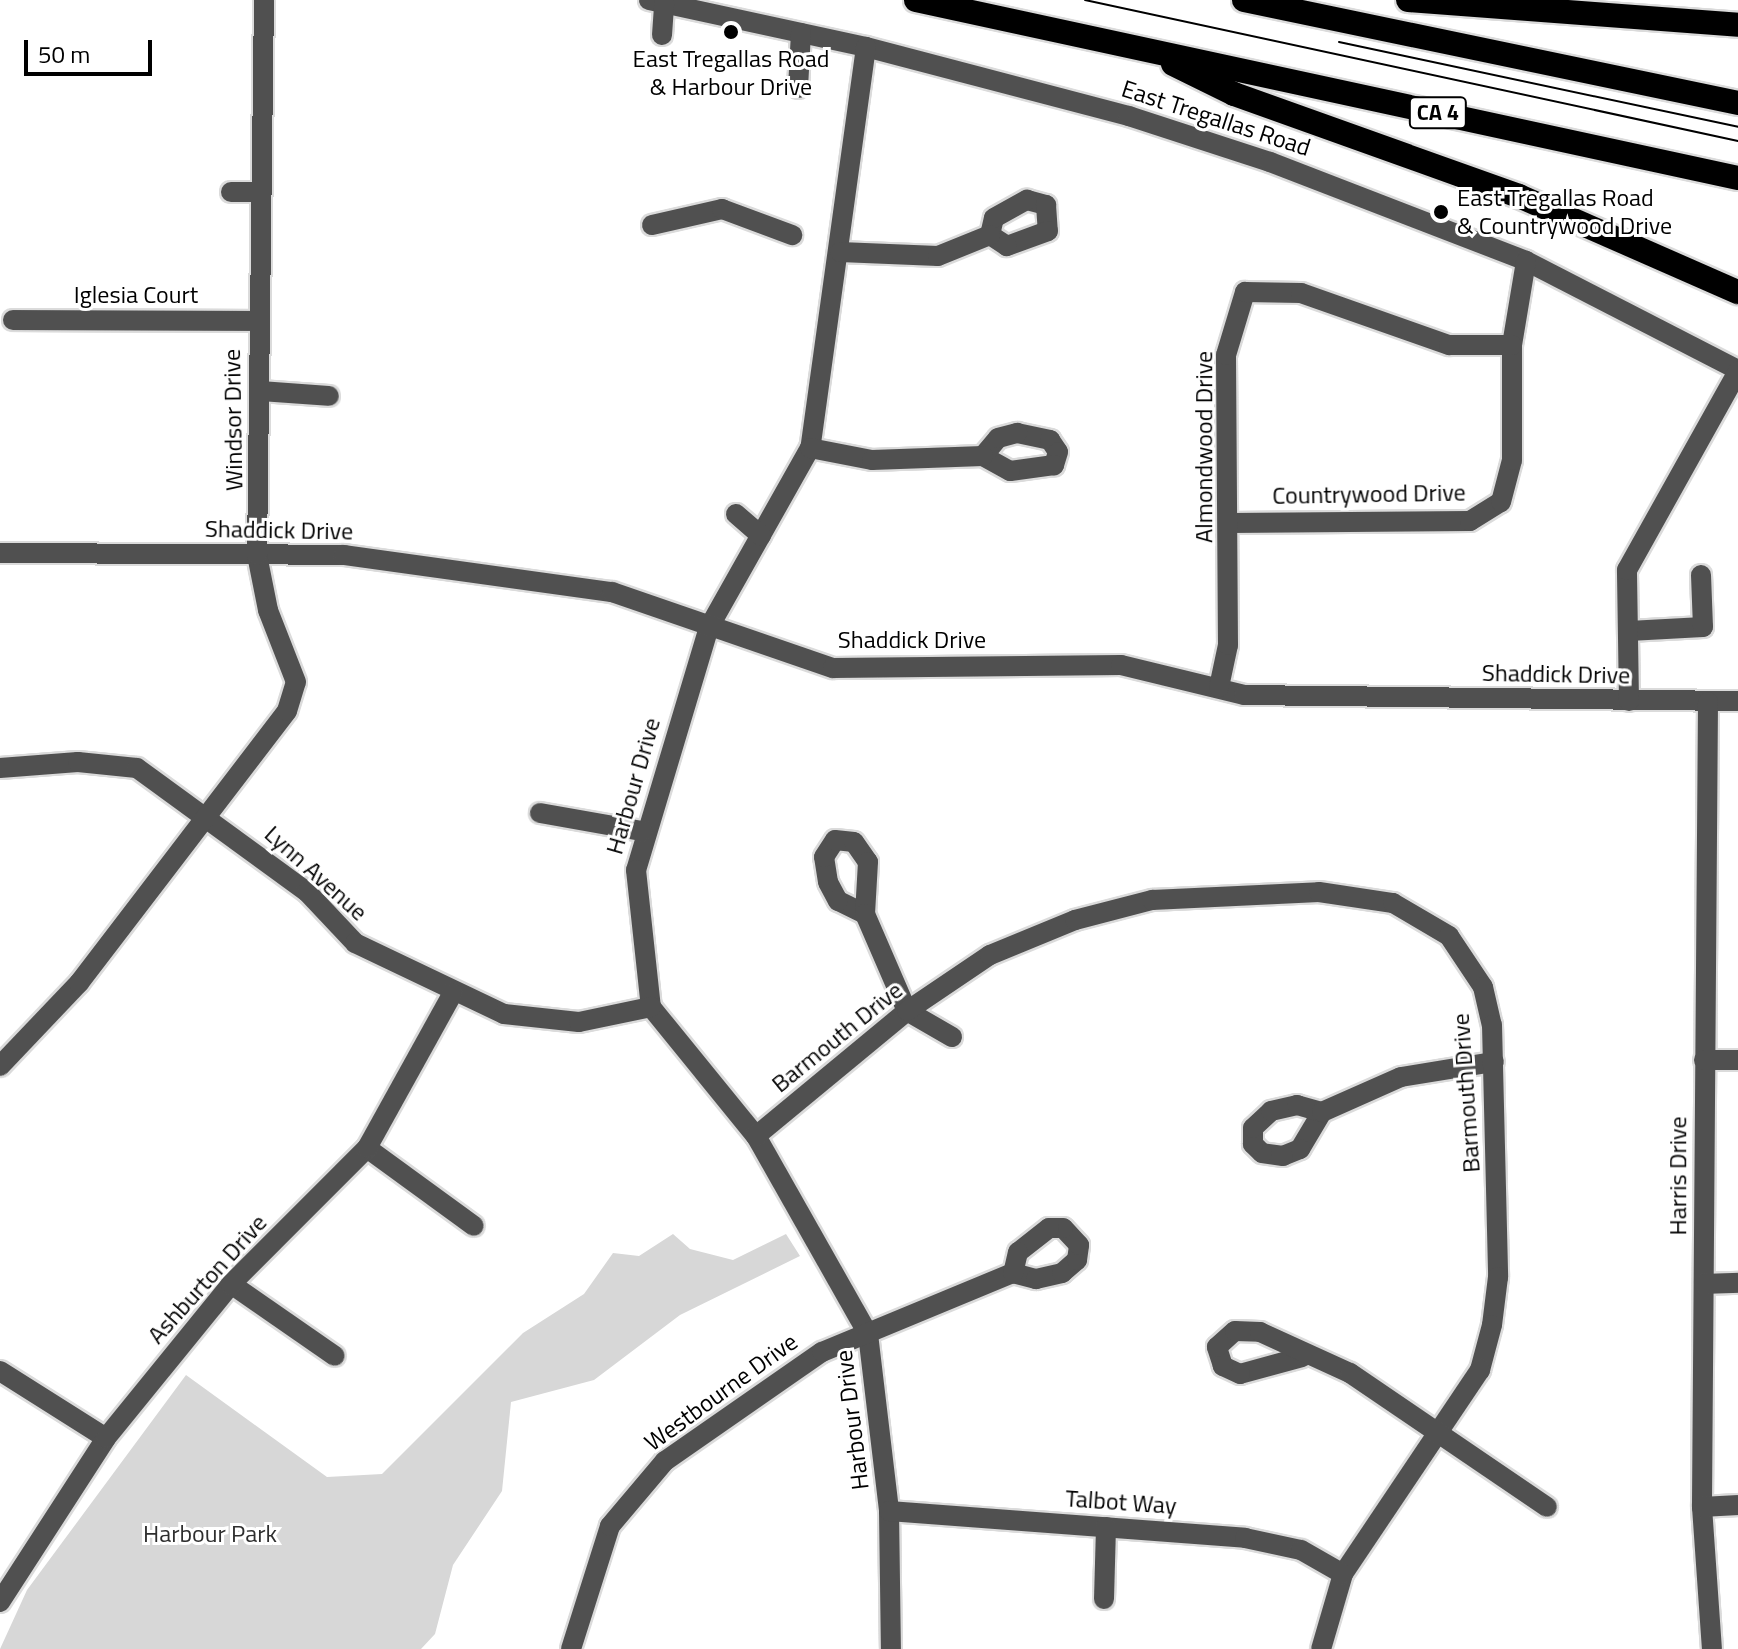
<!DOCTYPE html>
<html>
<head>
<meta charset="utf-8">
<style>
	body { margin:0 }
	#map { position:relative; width:1738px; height:1649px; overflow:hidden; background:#fff; font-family:"Titillium Web",sans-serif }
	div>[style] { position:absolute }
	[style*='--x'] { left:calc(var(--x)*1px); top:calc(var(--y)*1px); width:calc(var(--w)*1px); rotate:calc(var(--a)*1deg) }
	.green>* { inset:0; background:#d7d7d7 }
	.roads { filter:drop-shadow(2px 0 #dbdbdb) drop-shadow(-2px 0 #dbdbdb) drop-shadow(0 2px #dbdbdb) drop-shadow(0 -2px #dbdbdb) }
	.minor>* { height:20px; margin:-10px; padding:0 10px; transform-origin:10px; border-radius:10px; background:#505050 }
	.highway>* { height:24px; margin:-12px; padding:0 12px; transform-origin:12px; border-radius:12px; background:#000 }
	.tram>* { height:2px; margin:-1px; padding:0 1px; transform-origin:1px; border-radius:1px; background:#000 }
	.dots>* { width:22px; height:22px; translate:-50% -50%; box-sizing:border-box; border:4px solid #fff; border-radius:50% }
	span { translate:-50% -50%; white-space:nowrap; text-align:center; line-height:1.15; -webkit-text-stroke:6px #fff; paint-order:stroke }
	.shield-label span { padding:2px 6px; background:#fff; border:2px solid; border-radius:6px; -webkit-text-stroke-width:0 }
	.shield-label { font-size:22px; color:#000; font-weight:700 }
	.poi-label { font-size:24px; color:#000 }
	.left { translate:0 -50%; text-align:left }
	.street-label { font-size:24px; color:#000 }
	.park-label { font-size:24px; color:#2e2e2e }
	.scale { position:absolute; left:24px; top:40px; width:128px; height:36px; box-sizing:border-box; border:4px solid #000; border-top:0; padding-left:10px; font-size:24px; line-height:28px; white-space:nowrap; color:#000; -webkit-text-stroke:6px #fff; paint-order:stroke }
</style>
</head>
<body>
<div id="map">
	<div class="green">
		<div style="clip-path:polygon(673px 1234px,690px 1249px,733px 1260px,786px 1234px,800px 1256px,680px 1315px,594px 1380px,511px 1402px,502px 1491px,453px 1565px,435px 1634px,421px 1649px,0 1649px,27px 1590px,186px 1375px,327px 1477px,382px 1474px,523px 1333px,584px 1294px,613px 1253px,639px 1256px)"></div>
	</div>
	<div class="roads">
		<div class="minor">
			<div style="--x:649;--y:0;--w:222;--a:12.2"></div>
			<div style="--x:866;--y:47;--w:272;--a:14.7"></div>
			<div style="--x:1129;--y:116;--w:148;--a:18.1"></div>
			<div style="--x:1270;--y:162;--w:274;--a:21.1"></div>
			<div style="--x:1526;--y:261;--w:238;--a:27.2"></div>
			<div style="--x:662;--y:35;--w:32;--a:-86"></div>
			<div style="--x:866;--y:47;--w:405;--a:97.9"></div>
			<div style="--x:810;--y:448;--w:206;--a:119.4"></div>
			<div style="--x:709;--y:627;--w:254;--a:106.7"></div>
			<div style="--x:636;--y:870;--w:138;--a:83.8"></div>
			<div style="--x:651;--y:1007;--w:166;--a:50.9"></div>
			<div style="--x:756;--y:1136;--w:227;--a:60.5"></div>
			<div style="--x:868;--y:1334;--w:178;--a:83.2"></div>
			<div style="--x:889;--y:1511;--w:138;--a:89.2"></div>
			<div style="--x:798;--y:88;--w:55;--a:-86.9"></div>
			<div style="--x:231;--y:192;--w:30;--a:0"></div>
			<div style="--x:1027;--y:200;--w:20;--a:15"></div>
			<div style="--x:1046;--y:205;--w:26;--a:86"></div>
			<div style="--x:1048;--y:231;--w:44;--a:159.9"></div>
			<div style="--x:1007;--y:246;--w:20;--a:-147"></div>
			<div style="--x:990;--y:235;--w:17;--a:-77"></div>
			<div style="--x:994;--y:218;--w:38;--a:-29"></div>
			<div style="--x:652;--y:225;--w:72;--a:-12.9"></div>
			<div style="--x:722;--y:209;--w:75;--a:20.4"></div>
			<div style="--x:840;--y:252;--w:98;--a:2.3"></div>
			<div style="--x:938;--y:256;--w:56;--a:-22"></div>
			<div style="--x:13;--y:320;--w:245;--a:0.2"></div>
			<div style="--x:260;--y:391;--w:69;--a:4.1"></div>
			<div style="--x:1017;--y:433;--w:34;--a:12"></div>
			<div style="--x:1050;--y:440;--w:14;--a:56"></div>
			<div style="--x:1058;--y:452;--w:14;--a:107"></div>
			<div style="--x:1054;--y:465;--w:44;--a:172.2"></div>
			<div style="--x:1010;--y:471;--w:31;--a:-151"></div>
			<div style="--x:983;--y:456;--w:23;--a:-50"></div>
			<div style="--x:998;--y:438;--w:20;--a:-15"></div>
			<div style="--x:810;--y:448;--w:63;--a:11"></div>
			<div style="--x:872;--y:460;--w:111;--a:-2.1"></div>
			<div style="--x:736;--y:514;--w:33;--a:41"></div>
			<div style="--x:1230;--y:523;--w:240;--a:-0.5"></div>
			<div style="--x:1470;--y:521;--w:36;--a:-32"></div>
			<div style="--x:1501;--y:502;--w:43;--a:-75.3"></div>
			<div style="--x:1512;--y:460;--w:115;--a:-90"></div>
			<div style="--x:1512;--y:345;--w:85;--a:-80.5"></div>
			<div style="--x:0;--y:553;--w:344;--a:0.3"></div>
			<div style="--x:344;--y:555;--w:271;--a:7.9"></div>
			<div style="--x:612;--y:592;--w:234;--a:19"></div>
			<div style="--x:833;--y:668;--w:288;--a:-0.6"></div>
			<div style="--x:1121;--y:665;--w:127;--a:13.7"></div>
			<div style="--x:1244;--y:695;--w:494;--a:0.7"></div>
			<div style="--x:1629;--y:631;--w:74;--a:-3.1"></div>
			<div style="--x:1703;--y:627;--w:52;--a:-92.2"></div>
			<div style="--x:1219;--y:687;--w:43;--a:-77.9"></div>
			<div style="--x:1228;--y:645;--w:290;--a:-90.4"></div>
			<div style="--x:1226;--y:355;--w:66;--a:-73.2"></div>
			<div style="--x:1245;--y:292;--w:56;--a:1"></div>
			<div style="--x:1301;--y:293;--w:157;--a:19.4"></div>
			<div style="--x:1449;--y:345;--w:63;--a:0"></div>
			<div style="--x:1629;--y:701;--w:131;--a:-90.9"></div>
			<div style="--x:1627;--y:570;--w:228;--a:-60.8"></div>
			<div style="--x:1708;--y:702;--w:805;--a:90.43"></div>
			<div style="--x:1702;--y:1507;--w:142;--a:86"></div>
			<div style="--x:0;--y:768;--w:78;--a:-4.4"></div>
			<div style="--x:78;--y:762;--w:59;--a:5.8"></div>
			<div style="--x:137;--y:768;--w:210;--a:36.1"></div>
			<div style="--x:307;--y:892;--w:70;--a:46.7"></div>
			<div style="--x:355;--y:943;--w:165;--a:25.5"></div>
			<div style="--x:504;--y:1014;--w:75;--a:6.1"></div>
			<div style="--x:579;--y:1022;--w:74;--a:-11.8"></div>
			<div style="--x:540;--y:813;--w:104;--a:10"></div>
			<div style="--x:865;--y:914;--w:30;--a:-154"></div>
			<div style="--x:838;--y:901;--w:21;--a:-118"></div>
			<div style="--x:828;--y:882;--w:25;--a:-99"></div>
			<div style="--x:824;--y:857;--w:20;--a:-57"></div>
			<div style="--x:835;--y:840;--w:19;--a:6"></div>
			<div style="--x:854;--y:842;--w:24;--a:55"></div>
			<div style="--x:868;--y:862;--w:52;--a:93.3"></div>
			<div style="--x:865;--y:914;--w:106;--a:66.6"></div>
			<div style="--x:907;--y:1011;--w:52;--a:30"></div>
			<div style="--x:1704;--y:1060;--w:34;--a:0"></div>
			<div style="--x:0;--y:1066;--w:115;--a:-46.4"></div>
			<div style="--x:79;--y:983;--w:342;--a:-52.6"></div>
			<div style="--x:287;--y:711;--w:30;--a:-73"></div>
			<div style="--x:296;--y:682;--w:77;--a:-111.3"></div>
			<div style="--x:268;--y:610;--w:56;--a:-101.3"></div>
			<div style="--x:257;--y:555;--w:555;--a:-89.28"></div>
			<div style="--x:1322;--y:1112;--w:43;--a:120.7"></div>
			<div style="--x:1300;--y:1149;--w:18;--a:158"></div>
			<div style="--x:1283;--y:1156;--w:21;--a:-172"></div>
			<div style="--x:1262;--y:1153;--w:13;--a:-135"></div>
			<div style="--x:1253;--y:1144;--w:16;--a:-90"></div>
			<div style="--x:1253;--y:1128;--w:25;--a:-43"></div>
			<div style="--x:1271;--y:1111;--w:27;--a:-13"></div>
			<div style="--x:1297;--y:1105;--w:26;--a:16"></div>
			<div style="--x:1322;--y:1112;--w:86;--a:-23.9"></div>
			<div style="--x:1401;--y:1077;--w:94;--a:-9.2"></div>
			<div style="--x:756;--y:1136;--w:196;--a:-39.6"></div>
			<div style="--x:907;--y:1011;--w:100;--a:-34"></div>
			<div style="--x:990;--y:955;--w:92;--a:-22.4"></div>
			<div style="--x:1075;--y:920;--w:80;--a:-14.6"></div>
			<div style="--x:1152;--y:900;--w:167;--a:-2.7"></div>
			<div style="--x:1319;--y:892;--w:75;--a:8.5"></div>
			<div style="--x:1393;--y:903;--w:65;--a:30.5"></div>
			<div style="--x:1449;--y:936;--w:61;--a:56.3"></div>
			<div style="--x:1483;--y:987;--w:39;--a:77"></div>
			<div style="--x:1492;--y:1025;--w:252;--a:88.6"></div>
			<div style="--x:1498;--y:1277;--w:48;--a:97.1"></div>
			<div style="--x:1492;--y:1325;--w:47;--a:104.9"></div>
			<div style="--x:1480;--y:1370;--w:246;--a:123.9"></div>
			<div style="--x:1343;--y:1574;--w:78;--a:106.3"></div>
			<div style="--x:367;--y:1148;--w:132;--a:36.1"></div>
			<div style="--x:231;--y:1284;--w:126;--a:34.7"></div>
			<div style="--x:1704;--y:1284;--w:34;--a:-2"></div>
			<div style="--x:1302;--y:1357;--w:64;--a:164.7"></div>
			<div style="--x:1240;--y:1374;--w:19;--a:-155"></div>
			<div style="--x:1223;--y:1366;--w:20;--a:-108"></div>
			<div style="--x:1217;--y:1347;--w:24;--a:-42"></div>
			<div style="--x:1235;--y:1331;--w:25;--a:2"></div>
			<div style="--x:1260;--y:1332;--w:99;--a:24.5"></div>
			<div style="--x:1350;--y:1373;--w:238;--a:34.2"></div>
			<div style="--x:0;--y:1371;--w:125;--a:32.3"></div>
			<div style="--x:1702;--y:1507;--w:36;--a:-3"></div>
			<div style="--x:889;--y:1511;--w:357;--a:4.3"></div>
			<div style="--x:1245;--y:1538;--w:57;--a:12.1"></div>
			<div style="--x:1301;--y:1550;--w:48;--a:29.7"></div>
			<div style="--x:1104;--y:1599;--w:72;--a:-88.4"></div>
			<div style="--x:0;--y:1602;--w:195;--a:-57.1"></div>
			<div style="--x:106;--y:1438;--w:198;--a:-50.9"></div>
			<div style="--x:231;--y:1284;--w:192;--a:-45"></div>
			<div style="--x:367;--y:1148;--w:177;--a:-61"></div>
			<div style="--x:571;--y:1649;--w:129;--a:-72.4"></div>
			<div style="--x:610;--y:1526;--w:85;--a:-49.8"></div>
			<div style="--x:665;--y:1461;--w:191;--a:-34.8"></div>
			<div style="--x:822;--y:1352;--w:207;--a:-22.5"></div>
			<div style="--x:1013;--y:1273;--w:24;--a:15"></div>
			<div style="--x:1036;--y:1279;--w:27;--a:-13"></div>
			<div style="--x:1062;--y:1273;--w:20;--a:-41"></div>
			<div style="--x:1077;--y:1260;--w:15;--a:-82"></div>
			<div style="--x:1079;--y:1245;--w:23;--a:-133"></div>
			<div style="--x:1063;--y:1228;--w:14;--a:180"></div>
			<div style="--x:1049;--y:1228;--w:39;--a:142"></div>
			<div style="--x:1018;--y:1252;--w:22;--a:103"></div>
		</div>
		<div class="highway">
			<div style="--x:916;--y:0;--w:841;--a:12.22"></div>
			<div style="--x:1244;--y:0;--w:505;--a:11.78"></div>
			<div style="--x:1408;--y:0;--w:331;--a:4.3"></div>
			<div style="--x:1173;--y:64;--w:68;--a:26.2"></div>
			<div style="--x:1234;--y:94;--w:303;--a:19.7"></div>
			<div style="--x:1519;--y:196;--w:239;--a:23.7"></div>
		</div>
	</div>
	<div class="tram">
		<div style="--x:1085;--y:0;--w:668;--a:12.18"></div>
		<div style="--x:1339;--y:42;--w:408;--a:12"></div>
	</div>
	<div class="dots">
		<div style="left:731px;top:32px;background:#000"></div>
		<div style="left:1441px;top:212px;background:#000"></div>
	</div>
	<div class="shield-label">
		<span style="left:1438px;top:113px">CA 4</span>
	</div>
	<div class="poi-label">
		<span style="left:731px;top:73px">East Tregallas Road<br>&amp; Harbour Drive</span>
		<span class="left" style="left:1457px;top:212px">East Tregallas Road<br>&amp; Countrywood Drive</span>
	</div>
	<div class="street-label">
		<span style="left:1216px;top:118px;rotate:18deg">East Tregallas Road</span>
		<span style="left:136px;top:295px">Iglesia Court</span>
		<span style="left:233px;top:420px;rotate:-91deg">Windsor Drive</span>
		<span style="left:1204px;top:447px;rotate:-90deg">Almondwood Drive</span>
		<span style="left:1369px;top:494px;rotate:-1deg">Countrywood Drive</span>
		<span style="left:279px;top:530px;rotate:1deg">Shaddick Drive</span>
		<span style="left:912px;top:640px">Shaddick Drive</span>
		<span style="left:1556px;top:674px;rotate:1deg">Shaddick Drive</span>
		<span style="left:633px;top:786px;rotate:-74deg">Harbour Drive</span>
		<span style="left:316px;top:873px;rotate:42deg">Lynn Avenue</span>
		<span style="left:837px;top:1037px;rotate:-39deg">Barmouth Drive</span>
		<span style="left:1466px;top:1093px;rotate:-94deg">Barmouth Drive</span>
		<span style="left:1678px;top:1176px;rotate:-90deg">Harris Drive</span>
		<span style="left:207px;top:1279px;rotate:-48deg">Ashburton Drive</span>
		<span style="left:721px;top:1392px;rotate:-36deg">Westbourne Drive</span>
		<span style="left:852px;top:1420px;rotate:-97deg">Harbour Drive</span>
		<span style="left:1121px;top:1502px;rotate:4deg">Talbot Way</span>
	</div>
	<div class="park-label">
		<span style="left:210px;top:1534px">Harbour Park</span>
	</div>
	<div class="scale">50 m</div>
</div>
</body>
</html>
